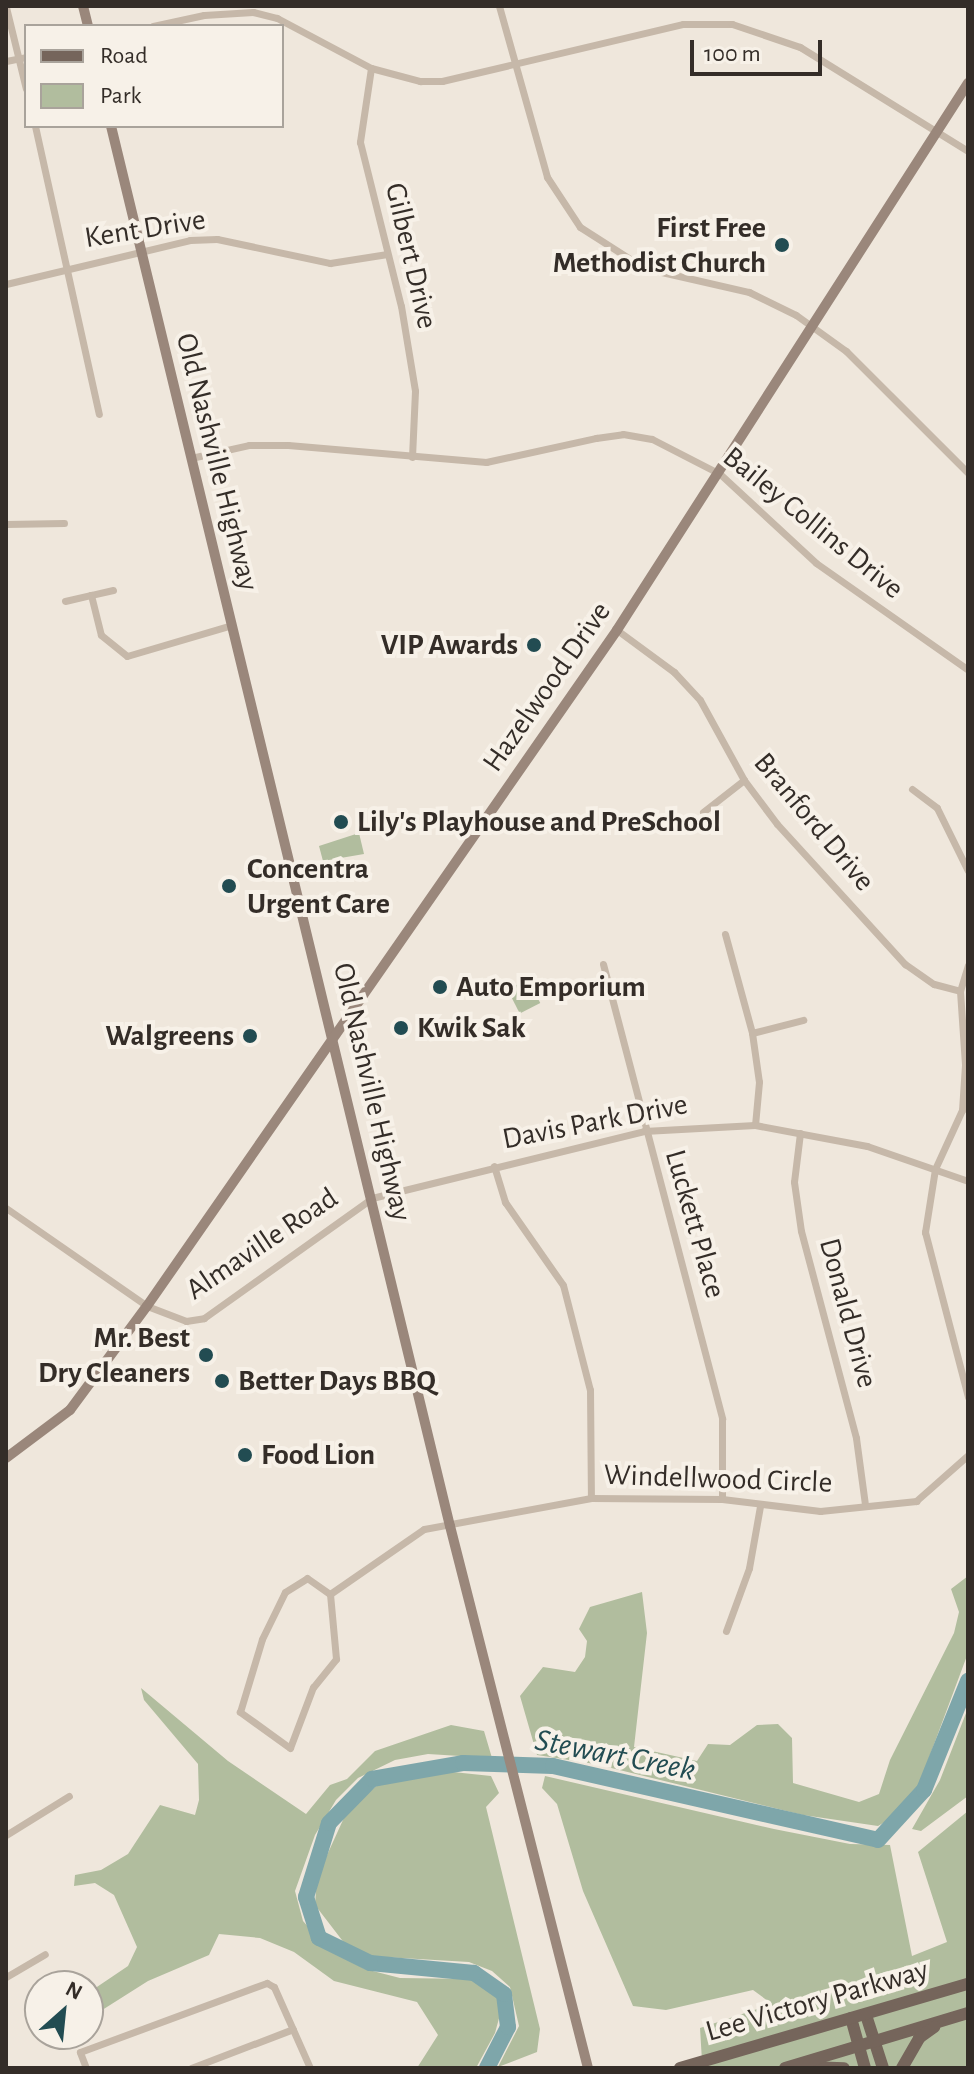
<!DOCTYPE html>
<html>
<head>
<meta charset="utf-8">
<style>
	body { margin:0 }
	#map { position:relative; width:974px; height:2074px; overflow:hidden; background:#efe7dc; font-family:"Alegreya Sans",sans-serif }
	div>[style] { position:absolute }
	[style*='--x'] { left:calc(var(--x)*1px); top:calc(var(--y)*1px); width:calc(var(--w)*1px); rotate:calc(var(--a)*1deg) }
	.green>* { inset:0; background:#b1bd9e; transform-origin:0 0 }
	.river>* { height:16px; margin:-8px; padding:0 8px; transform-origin:8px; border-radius:8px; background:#7ea6aa }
	.street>* { height:7px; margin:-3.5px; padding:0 3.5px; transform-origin:3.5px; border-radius:3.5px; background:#c6b8a9 }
	.secondary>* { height:10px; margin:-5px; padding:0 5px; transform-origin:5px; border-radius:5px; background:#9a877b }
	.primary>* { height:12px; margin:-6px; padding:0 6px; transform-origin:6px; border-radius:6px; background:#75655b }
	.dots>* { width:22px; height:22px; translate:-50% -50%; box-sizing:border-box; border:4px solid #f7f1e8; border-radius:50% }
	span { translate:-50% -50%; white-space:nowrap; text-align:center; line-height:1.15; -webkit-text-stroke:8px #f7f1e8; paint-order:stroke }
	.poi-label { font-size:30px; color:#342d28; font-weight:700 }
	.right { translate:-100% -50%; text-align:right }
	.left { translate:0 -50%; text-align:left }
	.street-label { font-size:30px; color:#342d28 }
	.water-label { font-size:32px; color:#224c52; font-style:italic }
	.frame { position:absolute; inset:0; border:8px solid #342d28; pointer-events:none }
	.legend { position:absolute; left:24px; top:24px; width:260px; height:104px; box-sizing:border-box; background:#f7f1e8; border:2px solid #a9a39b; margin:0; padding:10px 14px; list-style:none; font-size:24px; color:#342d28 }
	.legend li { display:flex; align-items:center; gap:16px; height:40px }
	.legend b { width:40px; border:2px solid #a9a39b }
	.north { position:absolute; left:24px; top:1970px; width:80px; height:80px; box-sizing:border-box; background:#f7f1e8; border:2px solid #a9a39b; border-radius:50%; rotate:27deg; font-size:22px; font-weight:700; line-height:32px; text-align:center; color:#342d28 }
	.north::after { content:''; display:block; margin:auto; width:28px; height:36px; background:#224c52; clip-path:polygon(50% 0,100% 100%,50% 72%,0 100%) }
	.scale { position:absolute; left:690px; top:40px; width:132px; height:36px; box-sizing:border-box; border:4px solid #342d28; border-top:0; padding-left:10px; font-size:24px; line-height:28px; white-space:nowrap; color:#342d28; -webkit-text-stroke:6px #f7f1e8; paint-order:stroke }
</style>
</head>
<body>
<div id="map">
	<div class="green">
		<div style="clip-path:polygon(359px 833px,364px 854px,323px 861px,319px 846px)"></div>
		<div style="left:528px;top:979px;width:27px;height:23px;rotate:63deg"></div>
		<div style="clip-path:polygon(968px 1576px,968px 1653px,917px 1790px,895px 1816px,878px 1826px,803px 1815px,595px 1764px,537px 1755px,520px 1696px,543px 1667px,575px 1672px,585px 1657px,587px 1641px,579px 1629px,590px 1607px,642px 1592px,647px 1633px,634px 1747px,697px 1761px,708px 1744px,730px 1745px,757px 1725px,778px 1724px,792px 1738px,793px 1783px,859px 1802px,879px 1794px,890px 1760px,954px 1633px,959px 1612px,951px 1589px)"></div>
		<div style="clip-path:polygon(141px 1688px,228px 1761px,306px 1814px,330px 1785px,347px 1779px,375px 1751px,451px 1725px,484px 1731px,492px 1758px,428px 1754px,395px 1760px,358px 1778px,336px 1800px,315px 1835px,295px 1891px,303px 1921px,326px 1947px,365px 1969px,400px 1978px,472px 1979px,496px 1994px,501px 2011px,495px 2033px,476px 2068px,417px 2068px,438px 2035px,417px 2002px,334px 1981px,294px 1952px,260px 1938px,219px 1934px,209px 1955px,148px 1981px,88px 2019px,88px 1993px,128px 1966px,137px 1947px,114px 1895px,95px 1883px,74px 1886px,75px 1875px,101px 1870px,128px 1854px,160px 1805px,195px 1815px,199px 1800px,198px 1764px,144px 1700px)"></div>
		<div style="clip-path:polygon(968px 1708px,968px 1796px,921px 1831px,912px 1829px,940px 1780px)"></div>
		<div style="clip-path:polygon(453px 1772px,491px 1776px,499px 1793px,486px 1807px,540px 2029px,537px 2052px,498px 2067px,519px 2026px,510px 1987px,492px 1971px,469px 1962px,367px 1956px,345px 1944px,315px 1905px,317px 1877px,348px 1809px,379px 1784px)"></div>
		<div style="clip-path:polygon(545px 1776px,774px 1829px,850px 1844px,890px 1845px,912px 1956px,947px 1942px,918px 1852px,968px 1811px,968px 2068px,680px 2068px,702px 2061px,700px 2028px,772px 2004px,753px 1990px,666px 2010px,633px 2006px,583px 1891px,557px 1804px,542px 1788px)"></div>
	</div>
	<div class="river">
		<div style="--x:487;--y:2068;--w:46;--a:-62.9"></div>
		<div style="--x:508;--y:2027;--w:33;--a:-97"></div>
		<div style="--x:504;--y:1994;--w:37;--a:-145"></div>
		<div style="--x:474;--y:1973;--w:104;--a:-174.5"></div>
		<div style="--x:370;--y:1963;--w:57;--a:-153.9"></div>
		<div style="--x:319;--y:1938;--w:43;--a:-107.6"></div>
		<div style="--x:306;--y:1897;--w:77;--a:-72.7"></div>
		<div style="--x:329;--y:1823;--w:62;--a:-45.7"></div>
		<div style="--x:372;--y:1779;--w:92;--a:-10"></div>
		<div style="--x:463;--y:1763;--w:90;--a:1.9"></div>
		<div style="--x:553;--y:1766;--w:333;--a:12.8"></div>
		<div style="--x:878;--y:1840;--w:68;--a:-47.4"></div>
		<div style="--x:924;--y:1790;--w:118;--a:-68"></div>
	</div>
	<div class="street">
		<div style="--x:499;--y:6;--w:178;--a:74.3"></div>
		<div style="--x:547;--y:177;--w:60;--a:56.6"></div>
		<div style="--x:580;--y:227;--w:76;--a:32.6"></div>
		<div style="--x:644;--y:268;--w:108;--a:12.9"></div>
		<div style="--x:749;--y:292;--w:52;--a:26.1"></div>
		<div style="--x:796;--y:315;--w:62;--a:35.8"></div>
		<div style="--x:846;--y:351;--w:173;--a:45"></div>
		<div style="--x:6;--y:7;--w:84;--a:76.3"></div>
		<div style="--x:153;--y:26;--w:52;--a:-12.2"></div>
		<div style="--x:204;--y:15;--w:49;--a:-3.5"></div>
		<div style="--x:253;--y:12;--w:25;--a:14"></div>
		<div style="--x:277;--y:18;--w:106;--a:28"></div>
		<div style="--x:371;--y:68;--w:51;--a:14.9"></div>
		<div style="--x:420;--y:81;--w:22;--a:0"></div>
		<div style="--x:442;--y:81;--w:248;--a:-13.3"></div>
		<div style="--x:683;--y:24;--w:49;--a:0"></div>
		<div style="--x:732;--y:24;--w:72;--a:18.7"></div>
		<div style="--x:800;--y:47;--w:198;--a:31.8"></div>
		<div style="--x:6;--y:61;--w:20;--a:-11"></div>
		<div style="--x:371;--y:68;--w:75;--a:98.5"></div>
		<div style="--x:360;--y:142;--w:169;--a:76"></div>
		<div style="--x:401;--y:306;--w:86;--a:80.6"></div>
		<div style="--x:415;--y:391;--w:66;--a:92.6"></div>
		<div style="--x:35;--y:126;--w:295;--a:77.5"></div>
		<div style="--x:6;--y:284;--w:189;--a:-13.4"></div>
		<div style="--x:190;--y:240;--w:27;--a:-2"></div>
		<div style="--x:217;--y:239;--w:116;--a:12"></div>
		<div style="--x:330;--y:263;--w:58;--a:-9"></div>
		<div style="--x:191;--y:458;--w:59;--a:-12.6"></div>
		<div style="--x:249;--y:445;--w:39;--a:0"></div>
		<div style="--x:288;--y:445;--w:199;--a:4.9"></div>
		<div style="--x:486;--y:462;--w:113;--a:-12.3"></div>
		<div style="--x:596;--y:438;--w:27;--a:-8"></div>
		<div style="--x:623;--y:434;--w:29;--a:10"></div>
		<div style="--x:652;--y:439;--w:76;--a:27.2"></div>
		<div style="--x:720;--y:474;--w:131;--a:42.8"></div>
		<div style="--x:816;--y:563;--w:186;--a:35.1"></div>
		<div style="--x:6;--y:524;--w:58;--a:-1"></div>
		<div style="--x:113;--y:590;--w:23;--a:167"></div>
		<div style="--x:91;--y:595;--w:41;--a:76"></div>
		<div style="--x:101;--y:635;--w:33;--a:39"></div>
		<div style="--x:127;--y:656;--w:109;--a:-16.4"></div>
		<div style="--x:65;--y:601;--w:27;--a:-13"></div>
		<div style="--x:617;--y:630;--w:71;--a:36.4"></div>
		<div style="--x:674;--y:672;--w:38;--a:47"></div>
		<div style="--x:700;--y:700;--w:91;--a:61.2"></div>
		<div style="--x:744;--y:780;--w:55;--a:53.1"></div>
		<div style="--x:777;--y:824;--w:190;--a:47.6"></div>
		<div style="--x:905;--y:964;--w:35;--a:35"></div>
		<div style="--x:934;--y:984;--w:27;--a:15"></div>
		<div style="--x:912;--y:789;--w:31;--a:37"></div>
		<div style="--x:937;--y:808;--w:70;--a:63.8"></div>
		<div style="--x:703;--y:812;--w:52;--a:-38"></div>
		<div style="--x:725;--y:934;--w:103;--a:74.7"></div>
		<div style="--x:752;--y:1033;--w:49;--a:81.9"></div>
		<div style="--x:759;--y:1082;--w:43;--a:95.3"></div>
		<div style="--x:603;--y:964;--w:470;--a:75.3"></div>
		<div style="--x:722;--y:1419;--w:80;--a:90"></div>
		<div style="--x:968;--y:965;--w:27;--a:107"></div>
		<div style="--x:960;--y:991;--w:74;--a:86.1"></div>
		<div style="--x:965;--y:1065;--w:45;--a:93.8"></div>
		<div style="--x:962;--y:1110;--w:65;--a:114.6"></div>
		<div style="--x:935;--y:1169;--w:64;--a:99"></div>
		<div style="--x:925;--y:1232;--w:171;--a:75.4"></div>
		<div style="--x:752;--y:1033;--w:53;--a:-14.3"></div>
		<div style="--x:800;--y:1133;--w:49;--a:97"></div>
		<div style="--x:794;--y:1182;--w:49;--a:81.9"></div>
		<div style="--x:801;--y:1231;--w:214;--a:75.1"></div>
		<div style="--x:856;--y:1438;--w:68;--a:82.3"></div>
		<div style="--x:494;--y:1166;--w:38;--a:73"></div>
		<div style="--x:505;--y:1202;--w:101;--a:55.1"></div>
		<div style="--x:563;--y:1285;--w:108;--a:75.6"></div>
		<div style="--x:590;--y:1390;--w:108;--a:89.5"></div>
		<div style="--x:6;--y:1208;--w:172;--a:34.8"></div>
		<div style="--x:147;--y:1306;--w:42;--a:21"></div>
		<div style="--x:186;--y:1321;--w:18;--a:-9"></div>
		<div style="--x:204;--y:1318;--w:206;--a:-35.5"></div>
		<div style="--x:372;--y:1198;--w:280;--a:-13.8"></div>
		<div style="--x:644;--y:1131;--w:111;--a:-3.1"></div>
		<div style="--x:755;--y:1125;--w:114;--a:10.6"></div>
		<div style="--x:867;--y:1146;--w:107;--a:19.1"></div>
		<div style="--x:330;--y:1594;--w:65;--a:84.7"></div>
		<div style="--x:336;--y:1659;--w:36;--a:129"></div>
		<div style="--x:313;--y:1687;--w:65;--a:110.7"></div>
		<div style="--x:290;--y:1748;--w:62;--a:-144.2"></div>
		<div style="--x:240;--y:1712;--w:76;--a:-73.2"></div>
		<div style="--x:262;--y:1639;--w:52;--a:-63.9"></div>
		<div style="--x:285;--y:1592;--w:26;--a:-32"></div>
		<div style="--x:307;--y:1578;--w:28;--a:35"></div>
		<div style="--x:330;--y:1594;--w:114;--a:-34.7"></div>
		<div style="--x:424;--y:1529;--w:170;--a:-10.5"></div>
		<div style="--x:591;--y:1498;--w:131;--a:0.4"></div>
		<div style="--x:722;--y:1499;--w:99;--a:7"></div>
		<div style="--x:820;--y:1511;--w:97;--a:-5.9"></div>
		<div style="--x:916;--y:1501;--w:69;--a:-41.5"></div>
		<div style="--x:726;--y:1631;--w:67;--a:-69.9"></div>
		<div style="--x:749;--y:1568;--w:63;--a:-79.9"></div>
		<div style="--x:6;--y:1835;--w:74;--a:-31.8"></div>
		<div style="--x:6;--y:1977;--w:45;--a:-30.5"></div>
		<div style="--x:86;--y:2068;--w:17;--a:-111"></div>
		<div style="--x:80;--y:2052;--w:199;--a:-20.3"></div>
		<div style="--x:267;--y:1983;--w:8;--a:30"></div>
		<div style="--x:274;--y:1987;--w:89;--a:66"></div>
		<div style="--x:191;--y:2068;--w:109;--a:-20.9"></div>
	</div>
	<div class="secondary">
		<div style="--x:83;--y:6;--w:21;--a:76"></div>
		<div style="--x:111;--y:126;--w:1440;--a:76.39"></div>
		<div style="--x:450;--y:1526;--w:559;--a:75.72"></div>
		<div style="--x:6;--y:1458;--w:80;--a:-36.9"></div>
		<div style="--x:70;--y:1410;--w:129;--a:-53.5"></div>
		<div style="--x:147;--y:1306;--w:823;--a:-55.19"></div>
		<div style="--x:617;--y:630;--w:650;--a:-57.31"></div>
	</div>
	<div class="primary">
		<div style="--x:866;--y:2015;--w:56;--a:72.2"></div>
		<div style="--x:851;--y:2018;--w:52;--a:74.4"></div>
		<div style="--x:809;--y:2067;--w:35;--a:2"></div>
		<div style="--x:680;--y:2068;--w:300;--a:-16.3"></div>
		<div style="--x:785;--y:2068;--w:191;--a:-16.7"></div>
		<div style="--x:902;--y:2068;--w:34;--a:-60"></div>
		<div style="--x:919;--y:2038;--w:19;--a:-36"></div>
	</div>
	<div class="dots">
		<div style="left:782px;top:245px;background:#224c52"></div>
		<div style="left:534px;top:645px;background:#224c52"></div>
		<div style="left:341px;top:822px;background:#224c52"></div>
		<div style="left:229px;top:886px;background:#224c52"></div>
		<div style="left:440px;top:987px;background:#224c52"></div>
		<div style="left:401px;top:1028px;background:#224c52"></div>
		<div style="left:250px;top:1036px;background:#224c52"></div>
		<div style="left:206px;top:1355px;background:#224c52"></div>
		<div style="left:222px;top:1381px;background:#224c52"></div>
		<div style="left:245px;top:1455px;background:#224c52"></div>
	</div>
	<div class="poi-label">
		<span class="right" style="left:766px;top:245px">First Free<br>Methodist Church</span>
		<span class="right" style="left:518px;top:645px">VIP Awards</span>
		<span class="left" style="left:357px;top:822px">Lily's Playhouse and PreSchool</span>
		<span class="left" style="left:247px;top:886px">Concentra<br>Urgent Care</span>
		<span class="left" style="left:456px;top:987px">Auto Emporium</span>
		<span class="left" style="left:417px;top:1028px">Kwik Sak</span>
		<span class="right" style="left:234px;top:1036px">Walgreens</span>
		<span class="right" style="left:190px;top:1355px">Mr. Best<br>Dry Cleaners</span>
		<span class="left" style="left:238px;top:1381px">Better Days BBQ</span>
		<span class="left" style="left:261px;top:1455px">Food Lion</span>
	</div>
	<div class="street-label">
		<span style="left:145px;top:229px;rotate:-9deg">Kent Drive</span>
		<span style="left:411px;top:256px;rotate:77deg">Gilbert Drive</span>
		<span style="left:217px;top:462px;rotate:76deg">Old Nashville Highway</span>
		<span style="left:813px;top:523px;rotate:39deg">Bailey Collins Drive</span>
		<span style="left:547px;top:687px;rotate:-55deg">Hazelwood Drive</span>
		<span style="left:814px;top:822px;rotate:50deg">Branford Drive</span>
		<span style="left:372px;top:1092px;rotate:77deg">Old Nashville Highway</span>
		<span style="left:595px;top:1122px;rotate:-11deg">Davis Park Drive</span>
		<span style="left:695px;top:1224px;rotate:74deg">Luckett Place</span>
		<span style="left:262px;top:1244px;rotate:-34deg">Almaville Road</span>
		<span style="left:848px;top:1313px;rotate:75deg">Donald Drive</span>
		<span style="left:718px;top:1479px;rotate:2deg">Windellwood Circle</span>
		<span style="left:817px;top:2001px;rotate:-16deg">Lee Victory Parkway</span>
	</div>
	<div class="water-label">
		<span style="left:615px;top:1755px;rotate:11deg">Stewart Creek</span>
	</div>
	<div class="frame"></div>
	<ul class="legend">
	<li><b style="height:10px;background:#75655b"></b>Road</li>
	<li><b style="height:22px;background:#b1bd9e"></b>Park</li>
	</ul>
	<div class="north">N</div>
	<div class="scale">100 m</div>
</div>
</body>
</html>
